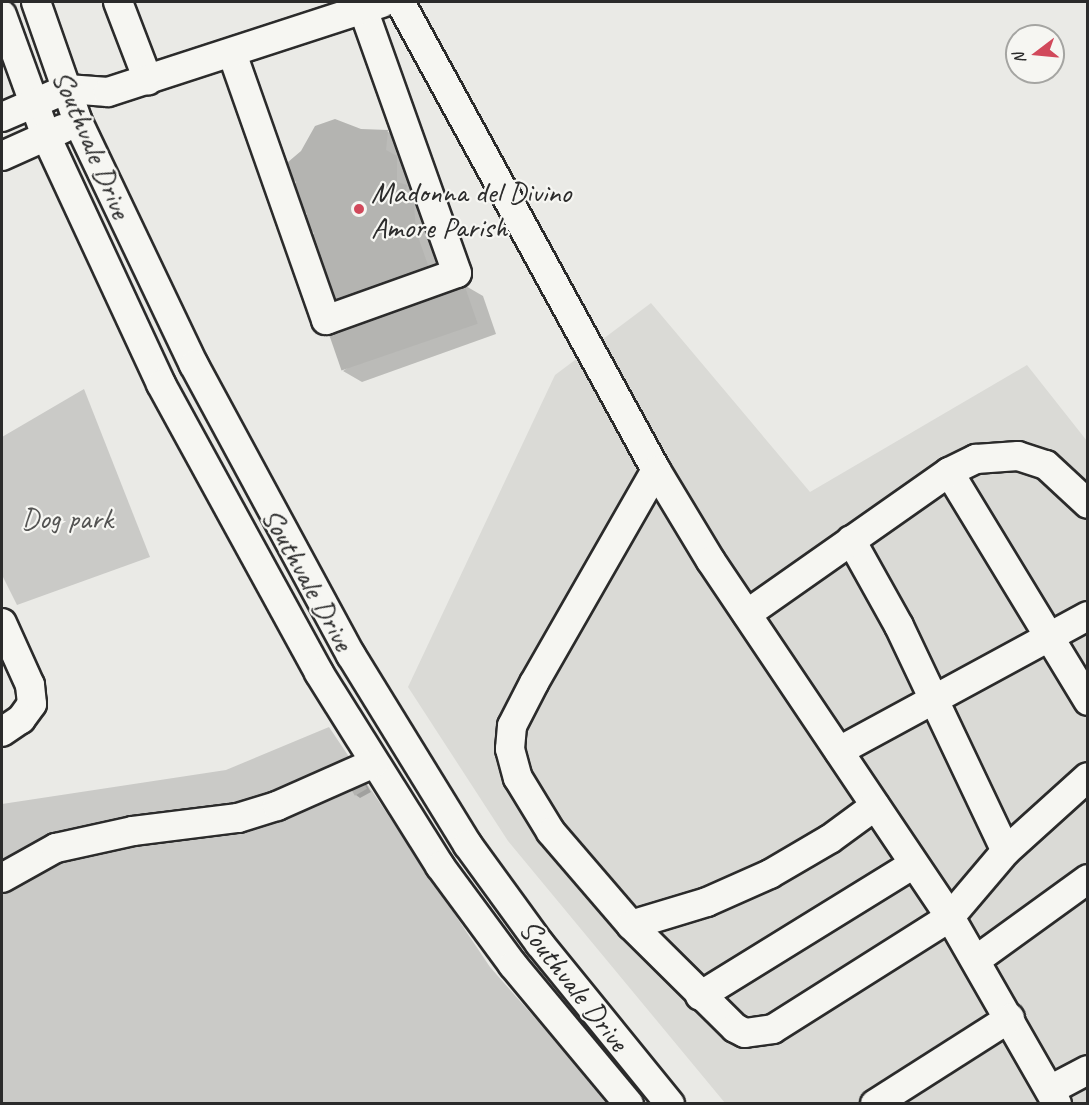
<!DOCTYPE html>
<html>
<head>
<meta charset="utf-8">
<style>
	body { margin:0 }
	#map { position:relative; width:1089px; height:1105px; overflow:hidden; background:#eaeae6; font-family:Caveat,sans-serif }
	div>[style] { position:absolute }
	[style*='--x'] { left:calc(var(--x)*1px); top:calc(var(--y)*1px); width:calc(var(--w)*1px); rotate:calc(var(--a)*1deg) }
	.built>* { inset:0; background:#dadad6 }
	.green>* { inset:0; background:#cacac7 }
	.shadow>* { inset:0; background:#0003 }
	.building>* { inset:0; background:#b4b4b1; transform-origin:0 0 }
	.roads { filter:drop-shadow(2px 0 #2b2b2b) drop-shadow(-2px 0 #2b2b2b) drop-shadow(0 2px #2b2b2b) drop-shadow(0 -2px #2b2b2b) }
	.minor>* { height:28px; margin:-14px; padding:0 14px; transform-origin:14px; border-radius:14px; background:#f6f6f2 }
	.dots>* { width:16px; height:16px; translate:-50% -50%; box-sizing:border-box; border:3px solid #f6f6f2; border-radius:50% }
	span { translate:-50% -50%; white-space:nowrap; text-align:center; line-height:1.15; -webkit-text-stroke:4.5px #f6f6f2; paint-order:stroke }
	.street-label { font-size:30px; color:#2b2b2b }
	.poi-label { font-size:30px; color:#2b2b2b }
	.left { translate:0 -50%; text-align:left }
	.park-label { font-size:30px; color:#535352 }
	.frame { position:absolute; inset:0; border:3px solid #2b2b2b; pointer-events:none }
	.north { position:absolute; left:1005px; top:24px; width:60px; height:60px; box-sizing:border-box; background:#f6f6f2; border:2px solid #a5a5a2; border-radius:50%; rotate:254deg; font-size:16px; font-weight:700; line-height:24px; text-align:center; color:#2b2b2b }
	.north::after { content:''; display:block; margin:auto; width:21px; height:27px; background:#d1495b; clip-path:polygon(50% 0,100% 100%,50% 72%,0 100%) }
</style>
</head>
<body>
<div id="map">
	<div class="built">
		<div style="clip-path:polygon(651px 303px,810px 492px,1027px 365px,1087px 441px,1087px 1103px,725px 1103px,508px 841px,408px 687px,555px 375px)"></div>
	</div>
	<div class="green">
		<div style="clip-path:polygon(84px 389px,150px 557px,17px 605px,2px 575px,2px 437px)"></div>
		<div style="clip-path:polygon(329px 727px,490px 967px,610px 1103px,2px 1104px,2px 804px,226px 770px)"></div>
	</div>
	<div class="shadow">
		<div style="clip-path:polygon(361px 131px,388px 132px,407px 142px,448px 279px,316px 233px)"></div>
		<div style="clip-path:polygon(464px 285px,483px 296px,496px 334px,362px 382px,343px 371px)"></div>
		<div style="clip-path:polygon(363px 779px,371px 792px,360px 798px,356px 795px)"></div>
	</div>
	<div class="building">
		<div style="clip-path:polygon(335px 119px,361px 129px,388px 130px,386px 150px,397px 156px,397px 182px,407px 185px,404px 202px,414px 204px,416px 231px,429px 268px,335px 302px,322px 264px,307px 241px,314px 233px,300px 223px,307px 214px,290px 193px,296px 182px,281px 168px,301px 151px,315px 126px)"></div>
		<div style="left:464px;top:284px;width:42px;height:144px;rotate:71deg"></div>
		<div style="left:359px;top:775px;width:16px;height:14px;rotate:60deg"></div>
	</div>
	<div class="roads">
		<div class="minor">
			<div style="--x:36;--y:2;--w:127;--a:70.7"></div>
			<div style="--x:78;--y:122;--w:269;--a:64.5"></div>
			<div style="--x:194;--y:365;--w:330;--a:61.6"></div>
			<div style="--x:351;--y:655;--w:223;--a:58.4"></div>
			<div style="--x:468;--y:845;--w:122;--a:54"></div>
			<div style="--x:540;--y:944;--w:206;--a:50.9"></div>
			<div style="--x:118;--y:2;--w:84;--a:69"></div>
			<div style="--x:400;--y:2;--w:533;--a:61.32"></div>
			<div style="--x:656;--y:470;--w:106;--a:58.9"></div>
			<div style="--x:711;--y:561;--w:429;--a:56.1"></div>
			<div style="--x:950;--y:917;--w:215;--a:60.2"></div>
			<div style="--x:2;--y:15;--w:129;--a:70"></div>
			<div style="--x:46;--y:136;--w:273;--a:65.1"></div>
			<div style="--x:161;--y:384;--w:329;--a:61.3"></div>
			<div style="--x:319;--y:673;--w:228;--a:57.9"></div>
			<div style="--x:440;--y:866;--w:123;--a:53.6"></div>
			<div style="--x:513;--y:965;--w:181;--a:50.2"></div>
			<div style="--x:232;--y:53;--w:283;--a:70.6"></div>
			<div style="--x:326;--y:320;--w:139;--a:-19.7"></div>
			<div style="--x:457;--y:273;--w:280;--a:-109.6"></div>
			<div style="--x:2;--y:117;--w:71;--a:-23.3"></div>
			<div style="--x:67;--y:89;--w:41;--a:4.2"></div>
			<div style="--x:108;--y:92;--w:288;--a:-18"></div>
			<div style="--x:2;--y:156;--w:66;--a:-24.2"></div>
			<div style="--x:656;--y:470;--w:245;--a:119.8"></div>
			<div style="--x:534;--y:683;--w:48;--a:117.1"></div>
			<div style="--x:512;--y:726;--w:23;--a:95"></div>
			<div style="--x:510;--y:749;--w:30;--a:75"></div>
			<div style="--x:518;--y:778;--w:63;--a:58.6"></div>
			<div style="--x:551;--y:832;--w:123;--a:49.3"></div>
			<div style="--x:631;--y:925;--w:146;--a:44.7"></div>
			<div style="--x:735;--y:1028;--w:11;--a:27"></div>
			<div style="--x:745;--y:1033;--w:28;--a:-8"></div>
			<div style="--x:773;--y:1029;--w:209;--a:-32.3"></div>
			<div style="--x:950;--y:917;--w:87;--a:-49.7"></div>
			<div style="--x:1006;--y:851;--w:110;--a:-42.1"></div>
			<div style="--x:949;--y:472;--w:268;--a:58.7"></div>
			<div style="--x:851;--y:540;--w:98;--a:60.8"></div>
			<div style="--x:899;--y:626;--w:249;--a:64.6"></div>
			<div style="--x:747;--y:614;--w:247;--a:-35.1"></div>
			<div style="--x:949;--y:472;--w:30;--a:-26"></div>
			<div style="--x:976;--y:459;--w:42;--a:-4.1"></div>
			<div style="--x:1018;--y:456;--w:29;--a:18"></div>
			<div style="--x:1046;--y:465;--w:57;--a:42.9"></div>
			<div style="--x:2;--y:623;--w:68;--a:65.7"></div>
			<div style="--x:30;--y:685;--w:19;--a:84"></div>
			<div style="--x:32;--y:704;--w:19;--a:126"></div>
			<div style="--x:21;--y:719;--w:23;--a:146"></div>
			<div style="--x:839;--y:751;--w:283;--a:-28.5"></div>
			<div style="--x:2;--y:878;--w:62;--a:-29.1"></div>
			<div style="--x:56;--y:848;--w:79;--a:-12.4"></div>
			<div style="--x:133;--y:831;--w:106;--a:-7.1"></div>
			<div style="--x:238;--y:818;--w:41;--a:-17.1"></div>
			<div style="--x:277;--y:806;--w:106;--a:-23.9"></div>
			<div style="--x:631;--y:925;--w:79;--a:-16.8"></div>
			<div style="--x:707;--y:902;--w:69;--a:-24"></div>
			<div style="--x:770;--y:874;--w:69;--a:-30.3"></div>
			<div style="--x:830;--y:839;--w:56;--a:-36.3"></div>
			<div style="--x:976;--y:960;--w:138;--a:-35.9"></div>
			<div style="--x:700;--y:996;--w:251;--a:-31.7"></div>
			<div style="--x:1050;--y:1090;--w:43;--a:-27.8"></div>
			<div style="--x:875;--y:1104;--w:160;--a:-32.5"></div>
		</div>
	</div>
	<div class="dots">
		<div style="left:359px;top:209px;background:#d1495b"></div>
	</div>
	<div class="street-label">
		<span style="left:92px;top:144px;rotate:67deg">Southvale Drive</span>
		<span style="left:308px;top:579px;rotate:61deg">Southvale Drive</span>
		<span style="left:574px;top:985px;rotate:52deg">Southvale Drive</span>
	</div>
	<div class="poi-label">
		<span class="left" style="left:371px;top:209px">Madonna del Divino<br>Amore Parish</span>
	</div>
	<div class="park-label">
		<span style="left:67px;top:518px">Dog park</span>
	</div>
	<div class="frame"></div>
	<div class="north">N</div>
</div>
</body>
</html>
